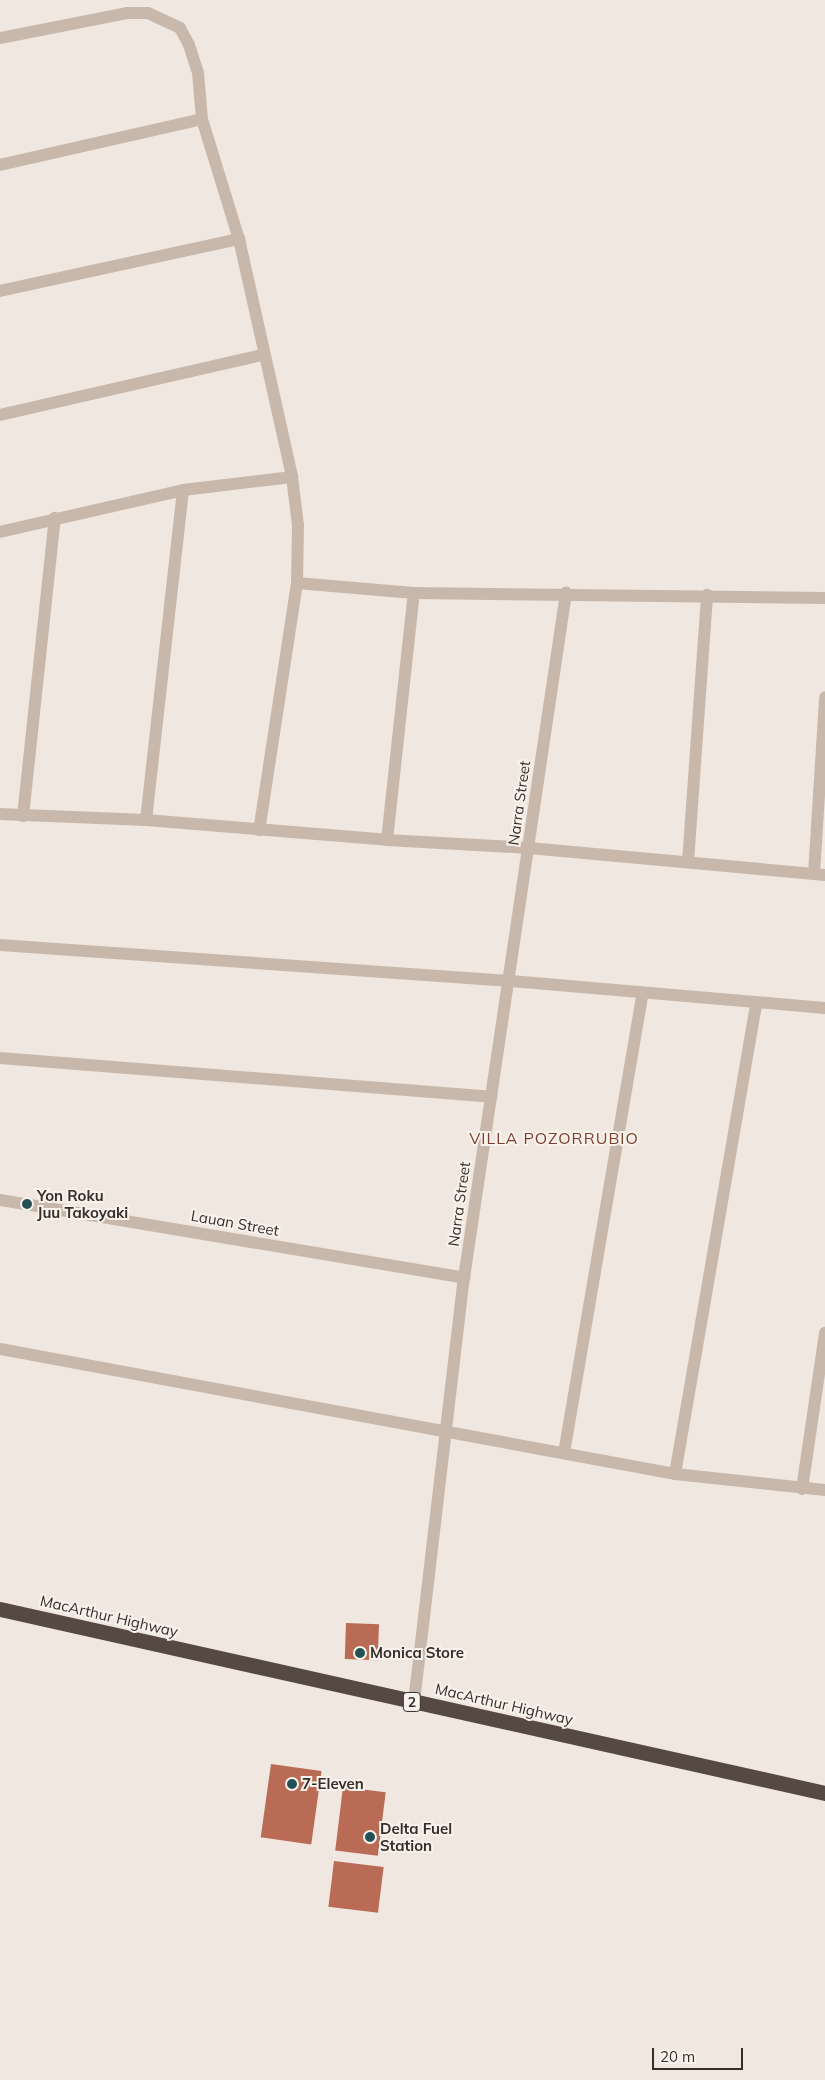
<!DOCTYPE html>
<html>
<head>
<meta charset="utf-8">
<style>
	body { margin:0 }
	#map { position:relative; width:825px; height:2080px; overflow:hidden; background:#f0e8e0; font-family:Mulish,sans-serif }
	div>[style] { position:absolute }
	[style*='--x'] { left:calc(var(--x)*1px); top:calc(var(--y)*1px); width:calc(var(--w)*1px); rotate:calc(var(--a)*1deg) }
	.building>* { inset:0; background:#ba6b55; transform-origin:0 0 }
	.street>* { height:12px; margin:-6px; padding:0 6px; transform-origin:6px; border-radius:6px; background:#c8b8ac }
	.highway>* { height:15px; margin:-7.5px; padding:0 7.5px; transform-origin:7.5px; border-radius:7.5px; background:#564843 }
	.dots>* { width:14px; height:14px; translate:-50% -50%; box-sizing:border-box; border:2px solid #f8f2ec; border-radius:50% }
	span { translate:-50% -50%; white-space:nowrap; text-align:center; line-height:1.15; -webkit-text-stroke:4px #f8f2ec; paint-order:stroke }
	.shield-label span { padding:1px 4px; background:#f8f2ec; border:1px solid; border-radius:4px; -webkit-text-stroke-width:0 }
	.shield-label { font-size:14px; color:#372e2a; font-weight:700 }
	.street-label { font-size:15px; color:#372e2a }
	.poi-label { font-size:15px; color:#372e2a; font-weight:700 }
	.left { translate:0 -50%; text-align:left }
	.neighbourhood-label { font-size:16px; color:#7d3e2c; letter-spacing:1px }
	.scale { position:absolute; left:652px; top:2048px; width:91px; height:22px; box-sizing:border-box; border:2px solid #372e2a; border-top:0; padding-left:6px; font-size:15px; line-height:18px; white-space:nowrap; color:#372e2a; -webkit-text-stroke:4px #f8f2ec; paint-order:stroke }
</style>
</head>
<body>
<div id="map">
	<div class="building">
		<div style="left:346px;top:1623px;width:33px;height:36px;rotate:2deg"></div>
		<div style="left:271px;top:1764px;width:51px;height:74px;rotate:8deg"></div>
		<div style="left:343px;top:1787px;width:43px;height:64px;rotate:7deg"></div>
		<div style="left:334px;top:1861px;width:50px;height:46px;rotate:7deg"></div>
	</div>
	<div class="street">
		<div style="--x:0;--y:38;--w:129;--a:-11.1"></div>
		<div style="--x:127;--y:13;--w:21;--a:0"></div>
		<div style="--x:148;--y:13;--w:35;--a:25"></div>
		<div style="--x:180;--y:28;--w:19;--a:62"></div>
		<div style="--x:189;--y:45;--w:29;--a:72"></div>
		<div style="--x:198;--y:73;--w:46;--a:85"></div>
		<div style="--x:202;--y:119;--w:126;--a:72.9"></div>
		<div style="--x:239;--y:239;--w:244;--a:77.4"></div>
		<div style="--x:292;--y:477;--w:48;--a:82.9"></div>
		<div style="--x:298;--y:525;--w:58;--a:91"></div>
		<div style="--x:297;--y:583;--w:250;--a:98.7"></div>
		<div style="--x:0;--y:165;--w:207;--a:-12.8"></div>
		<div style="--x:0;--y:291;--w:245;--a:-12.3"></div>
		<div style="--x:0;--y:415;--w:270;--a:-12.9"></div>
		<div style="--x:0;--y:532;--w:188;--a:-12.9"></div>
		<div style="--x:183;--y:490;--w:110;--a:-6.8"></div>
		<div style="--x:297;--y:583;--w:117;--a:4.9"></div>
		<div style="--x:414;--y:593;--w:411;--a:0.7"></div>
		<div style="--x:0;--y:814;--w:146;--a:2.4"></div>
		<div style="--x:146;--y:820;--w:242;--a:4.7"></div>
		<div style="--x:387;--y:840;--w:142;--a:3.2"></div>
		<div style="--x:529;--y:848;--w:297;--a:5.2"></div>
		<div style="--x:23;--y:816;--w:300;--a:-83.9"></div>
		<div style="--x:146;--y:820;--w:332;--a:-83.6"></div>
		<div style="--x:387;--y:840;--w:248;--a:-83.8"></div>
		<div style="--x:688;--y:862;--w:268;--a:-85.9"></div>
		<div style="--x:814;--y:874;--w:177;--a:-86.4"></div>
		<div style="--x:0;--y:945;--w:512;--a:4.03"></div>
		<div style="--x:511;--y:981;--w:315;--a:4.9"></div>
		<div style="--x:0;--y:1058;--w:493;--a:4.5"></div>
		<div style="--x:0;--y:1200;--w:471;--a:9.5"></div>
		<div style="--x:0;--y:1349;--w:686;--a:10.49"></div>
		<div style="--x:675;--y:1474;--w:151;--a:6.1"></div>
		<div style="--x:564;--y:1453;--w:465;--a:-80.3"></div>
		<div style="--x:675;--y:1474;--w:478;--a:-80.2"></div>
		<div style="--x:802;--y:1489;--w:158;--a:-81.6"></div>
		<div style="--x:414;--y:1702;--w:427;--a:-83.3"></div>
		<div style="--x:464;--y:1278;--w:693;--a:-81.53"></div>
	</div>
	<div class="highway">
		<div style="--x:0;--y:1609;--w:845;--a:12.57"></div>
	</div>
	<div class="dots">
		<div style="left:27px;top:1204px;background:#245254"></div>
		<div style="left:360px;top:1653px;background:#245254"></div>
		<div style="left:292px;top:1784px;background:#245254"></div>
		<div style="left:370px;top:1837px;background:#245254"></div>
	</div>
	<div class="shield-label">
		<span style="left:412px;top:1702px">2</span>
	</div>
	<div class="street-label">
		<span style="left:519px;top:803px;rotate:-82deg">Narra Street</span>
		<span style="left:459px;top:1204px;rotate:-82deg">Narra Street</span>
		<span style="left:235px;top:1223px;rotate:10deg">Lauan Street</span>
		<span style="left:109px;top:1616px;rotate:13deg">MacArthur Highway</span>
		<span style="left:504px;top:1704px;rotate:13deg">MacArthur Highway</span>
	</div>
	<div class="poi-label">
		<span class="left" style="left:37px;top:1204px">Yon Roku<br>Juu Takoyaki</span>
		<span class="left" style="left:370px;top:1653px">Monica Store</span>
		<span class="left" style="left:302px;top:1784px">7-Eleven</span>
		<span class="left" style="left:380px;top:1837px">Delta Fuel<br>Station</span>
	</div>
	<div class="neighbourhood-label">
		<span style="left:554px;top:1138px">VILLA POZORRUBIO</span>
	</div>
	<div class="scale">20 m</div>
</div>
</body>
</html>
